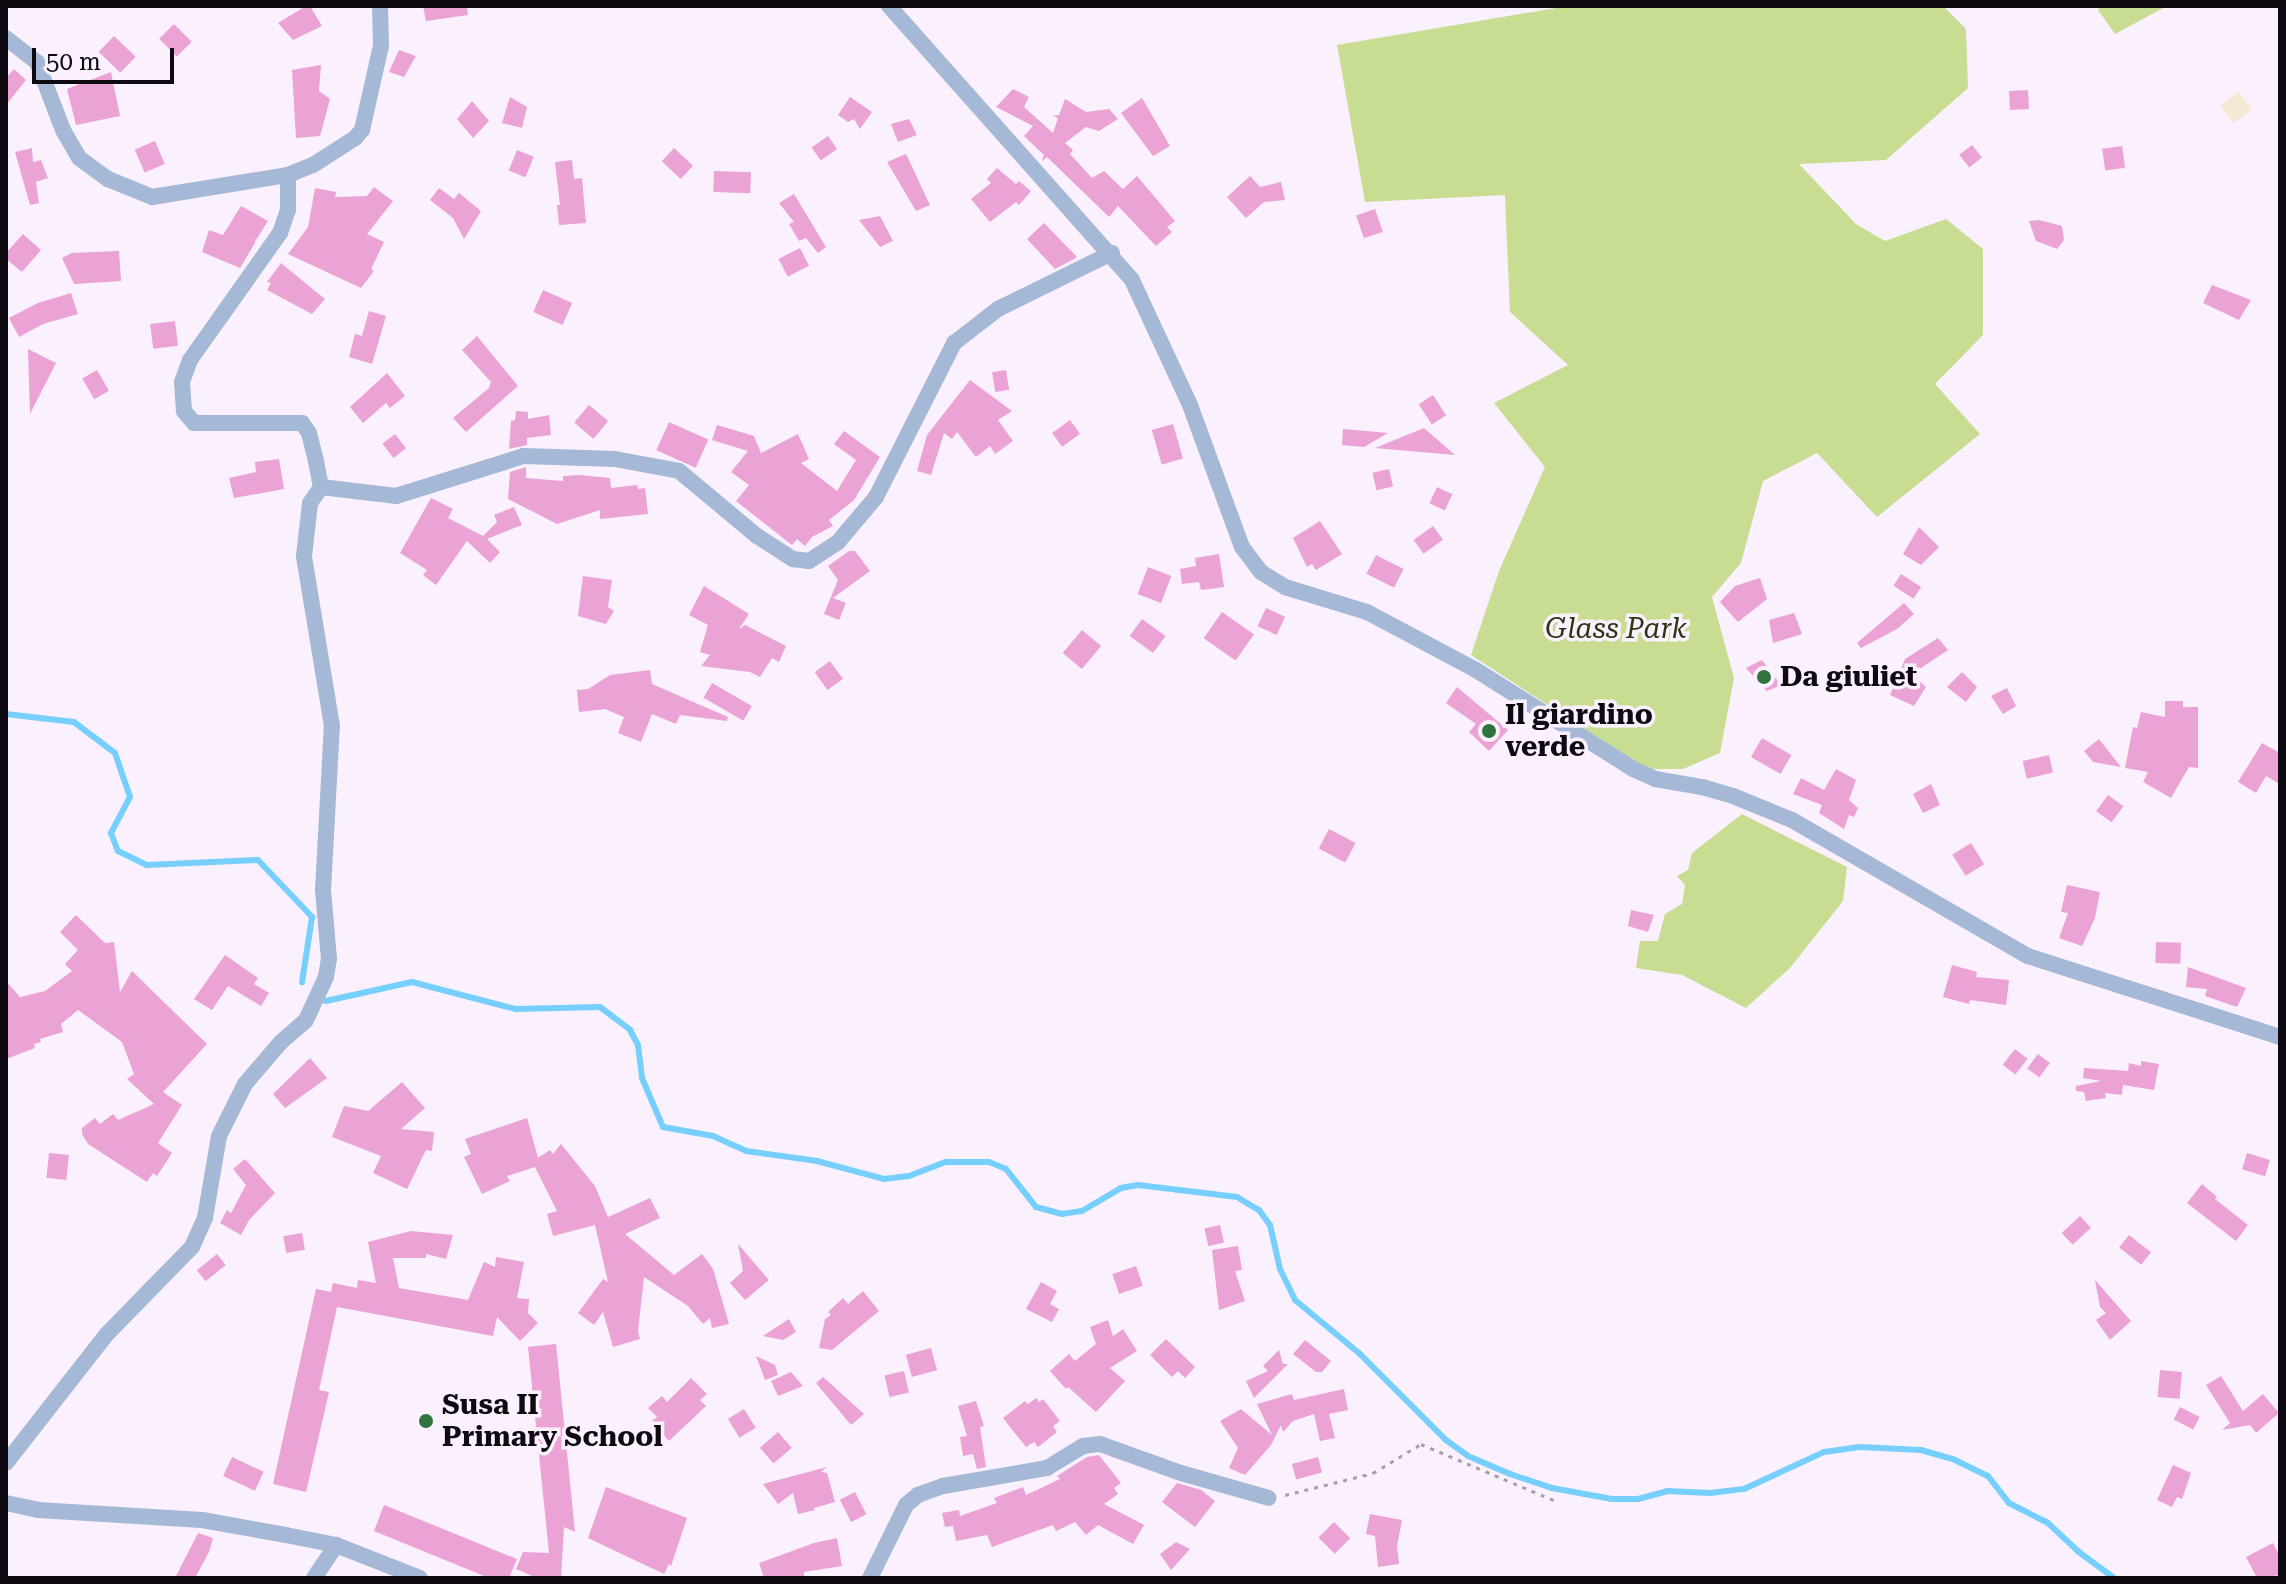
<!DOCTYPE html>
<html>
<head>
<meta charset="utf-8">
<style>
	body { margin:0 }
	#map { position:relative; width:2286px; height:1584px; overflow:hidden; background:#faf0fe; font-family:"Roboto Serif",serif }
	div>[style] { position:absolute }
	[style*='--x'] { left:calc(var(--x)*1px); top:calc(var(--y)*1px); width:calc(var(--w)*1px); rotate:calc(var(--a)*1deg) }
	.industrial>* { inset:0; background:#f3e9d4; transform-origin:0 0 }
	.green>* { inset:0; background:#c9dd92 }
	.stream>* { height:6px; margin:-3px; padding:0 3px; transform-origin:3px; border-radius:3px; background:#77cffe }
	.building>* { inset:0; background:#eba2d5; transform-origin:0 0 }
	.path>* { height:3px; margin-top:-1.5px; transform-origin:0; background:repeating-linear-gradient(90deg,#a89fab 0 4px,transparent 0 10px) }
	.street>* { height:16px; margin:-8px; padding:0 8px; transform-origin:8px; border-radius:8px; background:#a5b8d6 }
	.dots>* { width:22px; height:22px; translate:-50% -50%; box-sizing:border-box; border:4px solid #faf0fe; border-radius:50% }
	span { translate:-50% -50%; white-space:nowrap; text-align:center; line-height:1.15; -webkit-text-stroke:7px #faf0fe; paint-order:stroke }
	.park-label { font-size:28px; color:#2c3412; font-style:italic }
	.poi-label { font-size:28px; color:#0f0911; font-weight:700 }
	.left { translate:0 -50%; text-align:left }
	.frame { position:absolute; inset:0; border:8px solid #0f0911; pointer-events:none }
	.scale { position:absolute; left:32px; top:48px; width:142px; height:36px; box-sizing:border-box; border:4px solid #0f0911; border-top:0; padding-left:10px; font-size:24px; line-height:28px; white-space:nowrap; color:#0f0911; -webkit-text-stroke:6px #faf0fe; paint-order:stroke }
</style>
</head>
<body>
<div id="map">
	<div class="industrial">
		<div style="left:2239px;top:92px;width:22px;height:23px;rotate:54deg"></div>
	</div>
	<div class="green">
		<div style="clip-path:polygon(1568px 6px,1943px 6px,1966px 29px,1968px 88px,1886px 160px,1799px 164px,1856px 224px,1885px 241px,1946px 219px,1983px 249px,1983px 335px,1935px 384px,1980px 434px,1877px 517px,1817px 453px,1763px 481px,1741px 563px,1712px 597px,1734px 678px,1720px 753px,1683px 769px,1646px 769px,1471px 655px,1499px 571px,1545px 467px,1494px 403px,1568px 365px,1510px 312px,1505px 195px,1365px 202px,1337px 45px)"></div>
		<div style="clip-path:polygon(2100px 6px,2167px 6px,2115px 34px,2098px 10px)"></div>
		<div style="clip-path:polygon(1742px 814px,1847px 867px,1843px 901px,1790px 968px,1746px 1008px,1682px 975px,1636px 968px,1640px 941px,1658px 941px,1665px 914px,1682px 904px,1685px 885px,1677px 876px,1688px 870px,1692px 853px)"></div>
	</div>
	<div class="stream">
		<div style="--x:6;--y:714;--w:68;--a:6.7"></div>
		<div style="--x:74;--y:722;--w:51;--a:37.1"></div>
		<div style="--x:115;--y:753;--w:46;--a:71.2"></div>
		<div style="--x:130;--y:797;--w:41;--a:117.8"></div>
		<div style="--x:111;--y:833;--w:19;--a:69"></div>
		<div style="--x:118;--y:851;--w:32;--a:26"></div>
		<div style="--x:147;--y:865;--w:111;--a:-2.6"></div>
		<div style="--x:258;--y:860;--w:79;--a:46.5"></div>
		<div style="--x:312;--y:917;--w:66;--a:98.7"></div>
		<div style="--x:319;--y:997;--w:8;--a:30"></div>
		<div style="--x:326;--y:1001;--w:88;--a:-12.5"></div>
		<div style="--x:412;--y:982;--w:107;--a:14.6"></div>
		<div style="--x:516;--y:1009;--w:84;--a:-1.4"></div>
		<div style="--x:600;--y:1007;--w:38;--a:37"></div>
		<div style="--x:630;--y:1030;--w:17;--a:62"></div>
		<div style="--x:638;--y:1045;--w:33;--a:83"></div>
		<div style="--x:642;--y:1078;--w:53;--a:66.8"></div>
		<div style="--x:663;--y:1127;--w:51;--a:10.2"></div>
		<div style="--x:713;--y:1136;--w:36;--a:24"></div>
		<div style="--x:746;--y:1151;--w:72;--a:8"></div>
		<div style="--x:817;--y:1161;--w:69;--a:15"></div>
		<div style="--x:884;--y:1179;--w:25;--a:-7"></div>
		<div style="--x:909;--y:1176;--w:40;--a:-21"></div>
		<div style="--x:946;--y:1162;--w:43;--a:0"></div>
		<div style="--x:989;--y:1162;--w:18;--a:22"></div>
		<div style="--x:1006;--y:1169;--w:48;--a:51.7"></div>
		<div style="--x:1036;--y:1207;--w:27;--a:15"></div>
		<div style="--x:1062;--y:1214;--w:20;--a:-9"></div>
		<div style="--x:1082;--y:1211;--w:45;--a:-30.5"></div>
		<div style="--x:1121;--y:1188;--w:17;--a:-10"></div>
		<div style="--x:1138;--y:1185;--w:100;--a:6.9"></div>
		<div style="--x:1237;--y:1197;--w:26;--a:31"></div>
		<div style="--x:1259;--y:1210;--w:19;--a:54"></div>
		<div style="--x:1270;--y:1225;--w:45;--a:77.2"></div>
		<div style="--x:1280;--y:1269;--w:34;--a:64"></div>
		<div style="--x:1295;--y:1300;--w:85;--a:39.7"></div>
		<div style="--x:1360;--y:1354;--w:122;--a:45"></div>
		<div style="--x:1446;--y:1440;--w:27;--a:36"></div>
		<div style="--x:1468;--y:1456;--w:46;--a:23.2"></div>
		<div style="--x:1510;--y:1474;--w:44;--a:18.4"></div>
		<div style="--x:1552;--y:1488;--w:61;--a:10.4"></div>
		<div style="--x:1612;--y:1499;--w:26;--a:0"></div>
		<div style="--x:1638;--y:1499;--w:30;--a:-15"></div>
		<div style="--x:1667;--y:1491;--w:43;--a:2.7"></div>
		<div style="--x:1710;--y:1493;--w:34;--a:-7"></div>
		<div style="--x:1744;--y:1489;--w:88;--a:-24.8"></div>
		<div style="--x:1824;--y:1452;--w:36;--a:-8"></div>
		<div style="--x:1860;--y:1447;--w:61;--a:2.8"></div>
		<div style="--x:1921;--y:1450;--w:35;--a:16"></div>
		<div style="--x:1955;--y:1460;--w:37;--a:26"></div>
		<div style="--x:1988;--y:1476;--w:34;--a:52"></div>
		<div style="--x:2009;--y:1503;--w:44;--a:27.1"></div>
		<div style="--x:2048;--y:1523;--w:42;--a:43.1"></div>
		<div style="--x:2079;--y:1552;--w:44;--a:36.6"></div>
	</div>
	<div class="building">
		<div style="clip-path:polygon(306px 6px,310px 6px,322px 26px,293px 40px,278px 23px)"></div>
		<div style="clip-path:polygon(423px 6px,467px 6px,468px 15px,426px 21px)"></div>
		<div style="left:174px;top:24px;width:25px;height:21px;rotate:45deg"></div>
		<div style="left:114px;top:36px;width:30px;height:22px;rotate:44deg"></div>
		<div style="clip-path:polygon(399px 50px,416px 56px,404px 77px,389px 72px)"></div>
		<div style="clip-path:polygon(321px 65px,319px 91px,330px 99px,320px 136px,296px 138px,292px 70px)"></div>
		<div style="clip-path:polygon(14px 69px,26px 80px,6px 105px,6px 78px)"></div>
		<div style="clip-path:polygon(111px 72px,120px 116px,76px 125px,67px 89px)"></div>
		<div style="clip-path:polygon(1013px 89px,1029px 97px,1024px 107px,1053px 133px,1058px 118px,1052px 116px,1059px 115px,1065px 99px,1086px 112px,1109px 109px,1118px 119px,1099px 131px,1086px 127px,1065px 143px,1073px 150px,1070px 154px,1092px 178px,1104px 171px,1123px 189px,1137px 176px,1175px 221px,1167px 227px,1172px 232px,1156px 246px,1118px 206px,1109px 217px,1047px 157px,1042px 161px,1044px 155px,1024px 136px,1033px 126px,996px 107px)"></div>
		<div style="left:2028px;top:90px;width:19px;height:19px;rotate:87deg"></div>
		<div style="clip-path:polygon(510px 97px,527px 107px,522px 128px,502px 123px)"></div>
		<div style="clip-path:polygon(850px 97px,872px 112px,860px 129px,854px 119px,848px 122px,838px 115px)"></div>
		<div style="clip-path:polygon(1142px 98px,1170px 146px,1153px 156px,1121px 113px)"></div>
		<div style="clip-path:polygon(472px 101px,489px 121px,473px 138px,457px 119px)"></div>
		<div style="clip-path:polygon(909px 119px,917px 135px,898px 142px,891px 124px)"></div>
		<div style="left:828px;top:136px;width:16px;height:20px;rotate:55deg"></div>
		<div style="left:155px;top:141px;width:25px;height:22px;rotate:67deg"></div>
		<div style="left:1972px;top:145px;width:16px;height:16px;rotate:52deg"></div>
		<div style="left:2122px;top:146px;width:22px;height:20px;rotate:82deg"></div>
		<div style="clip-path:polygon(32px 148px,33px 162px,41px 160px,48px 178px,36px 182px,39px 203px,30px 205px,15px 152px)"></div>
		<div style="left:674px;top:148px;width:26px;height:18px;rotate:43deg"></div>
		<div style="left:517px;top:150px;width:18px;height:22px;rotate:22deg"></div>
		<div style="clip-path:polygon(906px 154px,930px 205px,916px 211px,887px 162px)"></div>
		<div style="clip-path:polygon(572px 160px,574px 179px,582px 178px,586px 223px,559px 225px,557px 205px,560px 205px,555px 162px)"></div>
		<div style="clip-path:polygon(997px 168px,1016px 184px,1019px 181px,1031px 191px,1019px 205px,1016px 202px,990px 222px,971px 199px,991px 183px,987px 179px)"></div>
		<div style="left:714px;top:171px;width:37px;height:21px;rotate:2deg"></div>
		<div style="clip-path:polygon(1250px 176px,1260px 187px,1281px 182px,1285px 200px,1264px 202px,1246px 218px,1227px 197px)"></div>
		<div style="clip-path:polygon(374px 187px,393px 201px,367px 234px,384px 242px,371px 269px,374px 271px,361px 288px,288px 254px,308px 227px,315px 188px,336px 192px,335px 197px,367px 196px)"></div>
		<div style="clip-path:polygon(439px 188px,454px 199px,459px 193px,481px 211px,464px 239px,453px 218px,430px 200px)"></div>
		<div style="clip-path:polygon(794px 194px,826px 247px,818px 253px,806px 238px,799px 241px,789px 224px,794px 222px,779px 203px)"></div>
		<div style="clip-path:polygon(241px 206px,268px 221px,256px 240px,252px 239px,256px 241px,240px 268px,202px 252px,209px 230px,223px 235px)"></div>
		<div style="left:1375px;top:209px;width:24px;height:20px;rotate:71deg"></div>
		<div style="clip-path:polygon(880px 216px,893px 241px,880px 247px,859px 220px)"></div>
		<div style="clip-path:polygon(2039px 220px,2062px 226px,2064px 240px,2057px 249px,2036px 241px,2029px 221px)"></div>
		<div style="clip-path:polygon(1044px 223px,1077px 257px,1074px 259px,1055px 269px,1027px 239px)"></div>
		<div style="clip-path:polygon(23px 234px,41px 250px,22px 272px,6px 259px,6px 253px)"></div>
		<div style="left:800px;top:248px;width:20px;height:24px;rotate:63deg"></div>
		<div style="clip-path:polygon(119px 251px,121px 281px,74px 284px,62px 258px,72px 253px)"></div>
		<div style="clip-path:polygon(281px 263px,325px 299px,312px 314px,267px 290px,271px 283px,267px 282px)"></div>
		<div style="clip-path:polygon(2212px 285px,2251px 300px,2239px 320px,2203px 303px)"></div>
		<div style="left:543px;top:290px;width:32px;height:24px;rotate:24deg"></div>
		<div style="clip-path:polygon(71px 293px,78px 314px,43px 324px,19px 337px,9px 318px,38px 303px)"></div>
		<div style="clip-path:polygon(369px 311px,386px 316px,372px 364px,349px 357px,355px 334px,362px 336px)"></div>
		<div style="left:175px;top:321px;width:25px;height:25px;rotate:83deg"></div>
		<div style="clip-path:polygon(477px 336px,518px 386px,466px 432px,453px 418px,489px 388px,491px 382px,462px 350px)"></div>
		<div style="clip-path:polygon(28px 349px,56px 363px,30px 414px)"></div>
		<div style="left:97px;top:370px;width:24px;height:17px;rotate:60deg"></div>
		<div style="left:1006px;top:370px;width:20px;height:14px;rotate:81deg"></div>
		<div style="clip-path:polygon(387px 373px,405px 396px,390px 408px,386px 403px,363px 423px,350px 407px)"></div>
		<div style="clip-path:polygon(970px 380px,1012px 411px,998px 420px,1013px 441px,995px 454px,990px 446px,976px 457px,957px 432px,952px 439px,944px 433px,931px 475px,917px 471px,927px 435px)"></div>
		<div style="left:1433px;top:395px;width:24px;height:17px;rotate:57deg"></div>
		<div style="left:589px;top:405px;width:25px;height:23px;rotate:40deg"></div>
		<div style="clip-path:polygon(516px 411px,528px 412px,528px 419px,549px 415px,551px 435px,527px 438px,527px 445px,509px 449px,511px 421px,515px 420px)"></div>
		<div style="left:1070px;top:420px;width:17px;height:22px;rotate:54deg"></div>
		<div style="left:669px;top:422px;width:43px;height:31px;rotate:24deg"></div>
		<div style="left:1173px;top:424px;width:36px;height:22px;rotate:74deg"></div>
		<div style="clip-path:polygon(717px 425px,754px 436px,761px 453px,798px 434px,809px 459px,801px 463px,837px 491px,856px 460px,834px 444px,844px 431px,880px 457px,854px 500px,829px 520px,833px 526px,812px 537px,805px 546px,797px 539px,792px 545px,736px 501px,749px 485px,731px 472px,748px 451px,712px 440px)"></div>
		<div style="clip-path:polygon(1424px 428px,1455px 455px,1375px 448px)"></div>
		<div style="clip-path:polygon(1343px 429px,1388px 433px,1364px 447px,1342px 445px)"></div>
		<div style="left:395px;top:434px;width:18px;height:16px;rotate:52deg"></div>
		<div style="clip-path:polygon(279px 459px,284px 489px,234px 498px,229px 478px,256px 472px,255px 462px)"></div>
		<div style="clip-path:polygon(526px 467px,526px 478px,563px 481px,563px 476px,579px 475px,610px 478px,611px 488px,637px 485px,638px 489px,645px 488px,648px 514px,600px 519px,600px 510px,557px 524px,508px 499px,510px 472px)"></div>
		<div style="left:1389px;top:469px;width:18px;height:17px;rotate:77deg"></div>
		<div style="left:1437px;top:487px;width:17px;height:18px;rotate:25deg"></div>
		<div style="clip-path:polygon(431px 498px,453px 509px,448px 518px,483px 536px,497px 522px,494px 515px,514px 507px,522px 525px,487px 539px,500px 552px,490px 563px,467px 541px,436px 585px,423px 575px,427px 570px,400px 553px)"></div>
		<div style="clip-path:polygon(1320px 521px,1342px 554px,1316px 570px,1312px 564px,1307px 567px,1293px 538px)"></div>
		<div style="left:1433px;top:526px;width:17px;height:24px;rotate:54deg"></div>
		<div style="clip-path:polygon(1919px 527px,1939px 547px,1921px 565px,1903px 554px)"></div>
		<div style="clip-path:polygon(849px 551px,855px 551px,870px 571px,833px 598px,846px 603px,839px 620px,824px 614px,838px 580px,828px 566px)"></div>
		<div style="clip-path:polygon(1219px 554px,1224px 587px,1201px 590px,1199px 582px,1182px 584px,1180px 569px,1196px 566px,1195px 558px)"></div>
		<div style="left:1376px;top:555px;width:31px;height:21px;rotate:27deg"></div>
		<div style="left:1148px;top:567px;width:25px;height:29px;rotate:21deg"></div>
		<div style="left:1901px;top:574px;width:24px;height:14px;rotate:33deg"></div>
		<div style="clip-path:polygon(583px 576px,612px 580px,608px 607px,614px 611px,606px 624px,578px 616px)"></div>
		<div style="clip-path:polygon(1760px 578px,1767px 599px,1738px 622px,1720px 602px,1735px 586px)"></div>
		<div style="clip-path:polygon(704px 586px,749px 614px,739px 629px,745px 625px,786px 646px,779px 662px,772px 658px,760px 677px,750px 672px,701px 666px,710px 655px,700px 652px,708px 625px,689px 615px)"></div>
		<div style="clip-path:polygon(1904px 603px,1914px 614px,1897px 629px,1861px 648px,1857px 643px)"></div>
		<div style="left:1266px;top:608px;width:21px;height:20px;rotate:25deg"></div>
		<div style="left:1222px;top:612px;width:39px;height:32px;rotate:35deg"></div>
		<div style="clip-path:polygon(1794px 613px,1802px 634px,1773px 643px,1769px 620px)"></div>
		<div style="left:1142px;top:619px;width:29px;height:21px;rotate:36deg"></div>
		<div style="left:1082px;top:630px;width:25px;height:30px;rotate:40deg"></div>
		<div style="clip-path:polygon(1938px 638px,1948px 650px,1912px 674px,1926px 687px,1914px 706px,1890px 695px,1905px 659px)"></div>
		<div style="clip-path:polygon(1762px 660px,1781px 685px,1767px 691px,1746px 668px)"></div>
		<div style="left:830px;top:661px;width:22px;height:19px;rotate:54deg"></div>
		<div style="clip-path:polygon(650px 670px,652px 684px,728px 717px,727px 721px,680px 715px,676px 724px,652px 714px,641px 742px,618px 733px,624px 717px,605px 709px,579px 712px,577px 690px,588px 689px,610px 675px)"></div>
		<div style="clip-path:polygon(1962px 672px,1977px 687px,1966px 702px,1947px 687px)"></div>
		<div style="left:712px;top:683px;width:46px;height:17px;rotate:30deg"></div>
		<div style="clip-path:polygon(1457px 687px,1508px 730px,1489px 751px,1469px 732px,1476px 724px,1446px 703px)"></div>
		<div style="clip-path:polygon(2007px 688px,2016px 706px,2003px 714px,1991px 696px)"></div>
		<div style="clip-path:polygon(2165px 701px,2183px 701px,2183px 707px,2198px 707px,2198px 768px,2189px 767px,2171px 798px,2143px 782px,2148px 772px,2125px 768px,2133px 727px,2137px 728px,2141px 712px,2165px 717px)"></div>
		<div style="left:1762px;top:738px;width:34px;height:22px;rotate:30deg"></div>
		<div style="clip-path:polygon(2099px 739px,2121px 767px,2093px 762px,2084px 751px)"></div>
		<div style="clip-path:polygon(2262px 743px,2280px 753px,2280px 784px,2266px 776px,2256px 793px,2238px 782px)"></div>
		<div style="left:2049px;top:755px;width:18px;height:27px;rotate:77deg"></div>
		<div style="clip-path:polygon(1836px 769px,1856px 780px,1849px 800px,1858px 808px,1854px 817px,1849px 815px,1844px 829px,1819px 813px,1822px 805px,1793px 794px,1801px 778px,1824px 790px)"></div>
		<div style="clip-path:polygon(1931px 784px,1940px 805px,1923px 813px,1913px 794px)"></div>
		<div style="left:2108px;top:795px;width:19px;height:20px;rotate:36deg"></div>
		<div style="left:1329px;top:829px;width:30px;height:22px;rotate:28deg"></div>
		<div style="left:1971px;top:843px;width:25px;height:22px;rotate:58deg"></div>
		<div style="clip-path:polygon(2067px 885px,2100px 892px,2095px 918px,2082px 946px,2059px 938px,2068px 913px,2061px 912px)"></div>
		<div style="clip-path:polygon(1631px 910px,1654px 915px,1648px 932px,1628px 926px)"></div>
		<div style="clip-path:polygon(76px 915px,105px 943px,114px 942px,120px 992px,132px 971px,207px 1044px,163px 1092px,182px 1105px,158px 1143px,172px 1153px,157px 1176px,153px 1173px,147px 1182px,88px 1144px,82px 1134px,82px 1128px,95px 1118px,100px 1124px,113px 1114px,118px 1120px,154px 1104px,127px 1079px,134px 1074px,122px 1042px,78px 1010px,61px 1024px,63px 1032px,40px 1039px,41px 1042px,34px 1044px,35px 1048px,6px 1059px,6px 981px,20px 997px,45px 991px,72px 971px,65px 964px,78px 950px,60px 932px)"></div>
		<div style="left:2156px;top:942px;width:25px;height:21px;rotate:2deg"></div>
		<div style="clip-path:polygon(225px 955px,258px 978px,254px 984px,269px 993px,261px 1006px,228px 986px,212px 1010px,194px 999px)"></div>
		<div style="clip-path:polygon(1952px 965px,1977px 972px,1976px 977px,2009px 980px,2006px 1005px,1970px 1000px,1969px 1004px,1943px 997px)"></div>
		<div style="clip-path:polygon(2188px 967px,2246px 988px,2237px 1007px,2205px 996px,2207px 989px,2186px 987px)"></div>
		<div style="left:2015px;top:1049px;width:16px;height:20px;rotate:38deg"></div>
		<div style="left:2038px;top:1054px;width:15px;height:18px;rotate:37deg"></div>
		<div style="clip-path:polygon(310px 1058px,327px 1078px,285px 1108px,273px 1094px)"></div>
		<div style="clip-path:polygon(2141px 1061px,2159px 1064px,2154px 1090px,2123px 1085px,2122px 1095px,2105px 1093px,2106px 1098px,2086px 1101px,2084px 1092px,2076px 1091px,2076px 1086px,2101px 1081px,2083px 1078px,2084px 1068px,2128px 1071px,2129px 1063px,2141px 1066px)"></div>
		<div style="clip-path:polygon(402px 1082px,425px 1108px,401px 1129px,434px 1132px,432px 1151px,426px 1150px,407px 1189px,373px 1173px,381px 1156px,332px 1137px,344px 1106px,368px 1111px)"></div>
		<div style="clip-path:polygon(527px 1118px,538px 1158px,550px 1150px,553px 1154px,561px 1144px,595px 1186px,608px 1217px,650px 1198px,660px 1218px,625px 1234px,674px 1275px,702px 1254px,713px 1269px,729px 1324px,712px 1328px,710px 1318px,703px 1324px,688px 1306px,644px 1277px,638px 1331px,640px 1339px,613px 1347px,603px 1312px,594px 1325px,578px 1313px,603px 1279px,608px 1282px,595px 1225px,553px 1236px,547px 1214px,557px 1211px,535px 1167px,507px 1176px,510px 1181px,482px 1194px,464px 1157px,471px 1154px,465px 1139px)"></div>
		<div style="left:49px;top:1153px;width:20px;height:25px;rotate:6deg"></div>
		<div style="left:2247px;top:1153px;width:24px;height:17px;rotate:17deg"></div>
		<div style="clip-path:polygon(245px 1159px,275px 1193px,249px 1220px,241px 1235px,220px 1223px,227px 1210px,231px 1213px,246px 1185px,233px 1169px)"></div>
		<div style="clip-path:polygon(2202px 1184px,2217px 1197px,2215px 1199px,2248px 1225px,2236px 1241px,2187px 1203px)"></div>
		<div style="left:2080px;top:1216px;width:16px;height:25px;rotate:47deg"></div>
		<div style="left:1220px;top:1225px;width:18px;height:16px;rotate:77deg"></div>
		<div style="clip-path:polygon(411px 1231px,453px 1235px,446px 1259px,426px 1254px,426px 1258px,393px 1258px,399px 1288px,468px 1300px,484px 1262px,495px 1267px,496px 1257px,524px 1262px,517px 1298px,529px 1299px,528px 1313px,538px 1323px,520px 1341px,497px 1317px,493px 1336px,337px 1307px,319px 1390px,329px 1392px,306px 1492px,273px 1484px,316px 1289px,331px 1292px,333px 1283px,357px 1288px,358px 1280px,376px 1283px,368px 1242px)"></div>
		<div style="left:302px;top:1233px;width:17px;height:19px;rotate:80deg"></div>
		<div style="left:2129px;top:1235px;width:28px;height:16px;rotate:38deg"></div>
		<div style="clip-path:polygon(738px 1244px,769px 1280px,745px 1300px,730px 1283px,743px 1271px)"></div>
		<div style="clip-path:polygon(1238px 1246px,1242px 1270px,1235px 1271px,1245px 1301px,1219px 1310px,1212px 1250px)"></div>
		<div style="left:217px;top:1254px;width:14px;height:26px;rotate:51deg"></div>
		<div style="left:1136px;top:1266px;width:21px;height:25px;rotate:71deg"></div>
		<div style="clip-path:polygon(2095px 1280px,2131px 1321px,2110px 1340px,2096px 1320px,2106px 1313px,2100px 1307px)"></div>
		<div style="clip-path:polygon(1041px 1282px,1057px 1291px,1050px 1304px,1059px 1309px,1052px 1322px,1026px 1309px)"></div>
		<div style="clip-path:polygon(863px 1291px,879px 1311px,832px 1350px,819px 1348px,825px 1319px,831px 1315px,828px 1312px,843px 1298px,848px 1304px)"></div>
		<div style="clip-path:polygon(789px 1319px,796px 1332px,783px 1340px,763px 1336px)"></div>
		<div style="clip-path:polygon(1108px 1320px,1113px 1336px,1123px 1329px,1137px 1351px,1110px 1368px,1125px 1381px,1096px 1412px,1068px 1387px,1066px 1389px,1050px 1371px,1069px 1354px,1075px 1361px,1096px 1344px,1090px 1327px)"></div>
		<div style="clip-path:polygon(1166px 1339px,1195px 1367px,1185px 1378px,1178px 1371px,1172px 1377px,1150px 1355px)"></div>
		<div style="clip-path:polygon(1305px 1340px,1331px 1361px,1322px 1372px,1316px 1372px,1293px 1354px)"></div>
		<div style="clip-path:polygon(556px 1344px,575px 1532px,564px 1527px,561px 1578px,537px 1578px,516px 1569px,523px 1552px,549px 1553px,528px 1347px)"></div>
		<div style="left:931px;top:1348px;width:23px;height:26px;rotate:75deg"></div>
		<div style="clip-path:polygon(1279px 1350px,1283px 1364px,1288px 1364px,1254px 1398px,1246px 1381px,1268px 1371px,1263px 1366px)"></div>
		<div style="clip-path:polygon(756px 1356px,775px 1365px,778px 1375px,765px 1380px)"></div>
		<div style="left:2160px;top:1370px;width:22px;height:27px;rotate:5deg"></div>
		<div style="left:904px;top:1371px;width:22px;height:20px;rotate:77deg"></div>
		<div style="clip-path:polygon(791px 1372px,803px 1386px,778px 1396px,771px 1381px)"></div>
		<div style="clip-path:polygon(2221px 1376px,2243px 1411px,2263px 1394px,2279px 1413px,2256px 1433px,2250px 1425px,2222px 1430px,2230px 1423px,2206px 1385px)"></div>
		<div style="clip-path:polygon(823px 1377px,864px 1414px,851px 1425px,816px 1383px)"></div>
		<div style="clip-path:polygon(691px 1378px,707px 1394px,700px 1400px,706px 1406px,669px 1441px,651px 1422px,657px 1417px,648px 1408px,662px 1396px,667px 1402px)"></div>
		<div style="clip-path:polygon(1344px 1389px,1348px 1410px,1329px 1414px,1335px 1438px,1320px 1441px,1314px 1414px,1293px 1421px,1283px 1432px,1281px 1425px,1271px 1445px,1245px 1475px,1229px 1468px,1238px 1448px,1220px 1421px,1241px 1409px,1272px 1435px,1257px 1404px,1292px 1394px,1294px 1400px)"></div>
		<div style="clip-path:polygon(1036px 1398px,1039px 1402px,1043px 1399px,1060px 1421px,1053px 1426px,1057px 1432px,1038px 1447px,1034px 1442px,1026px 1447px,1003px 1418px,1025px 1401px,1028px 1404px)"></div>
		<div style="clip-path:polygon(976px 1401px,984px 1426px,980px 1427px,986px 1467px,977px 1469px,973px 1454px,963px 1456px,960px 1437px,967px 1436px,958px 1406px)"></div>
		<div style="left:2180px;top:1407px;width:22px;height:14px;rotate:27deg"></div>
		<div style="left:744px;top:1409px;width:22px;height:19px;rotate:58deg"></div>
		<div style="left:778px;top:1432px;width:21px;height:24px;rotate:49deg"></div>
		<div style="clip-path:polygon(1099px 1455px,1121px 1483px,1114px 1488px,1118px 1494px,1104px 1504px,1144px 1525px,1133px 1544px,1098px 1525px,1086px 1535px,1075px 1522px,1056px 1531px,1053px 1525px,992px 1547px,987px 1535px,956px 1541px,953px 1526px,945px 1527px,942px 1513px,959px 1510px,960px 1516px,997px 1503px,994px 1498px,1023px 1487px,1026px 1495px,1060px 1479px,1057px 1476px,1087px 1457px)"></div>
		<div style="left:232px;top:1457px;width:35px;height:21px;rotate:25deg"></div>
		<div style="left:1318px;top:1457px;width:16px;height:27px;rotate:75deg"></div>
		<div style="clip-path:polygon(2173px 1465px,2191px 1473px,2182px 1499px,2177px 1497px,2172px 1507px,2157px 1500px)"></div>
		<div style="clip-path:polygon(827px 1467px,821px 1472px,827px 1473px,835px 1502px,814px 1508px,815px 1510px,798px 1514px,793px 1493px,778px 1504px,763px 1484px)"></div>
		<div style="clip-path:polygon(1177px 1483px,1201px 1490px,1215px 1501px,1195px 1527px,1162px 1502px)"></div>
		<div style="clip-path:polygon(606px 1487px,687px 1518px,671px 1566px,669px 1564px,664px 1574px,588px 1538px)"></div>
		<div style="left:855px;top:1492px;width:25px;height:17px;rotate:63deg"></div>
		<div style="clip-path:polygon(384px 1505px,517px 1559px,509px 1578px,489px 1578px,374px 1531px)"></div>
		<div style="clip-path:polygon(1370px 1514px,1402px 1520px,1397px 1546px,1399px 1564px,1378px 1567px,1375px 1536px,1366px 1534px)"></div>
		<div style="left:1334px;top:1522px;width:23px;height:22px;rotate:45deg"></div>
		<div style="clip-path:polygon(198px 1533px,213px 1538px,209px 1552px,195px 1578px,175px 1578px)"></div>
		<div style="clip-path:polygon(837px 1538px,842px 1566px,804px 1572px,804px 1578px,764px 1578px,759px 1563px,814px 1543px)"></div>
		<div style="clip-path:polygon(1176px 1542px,1190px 1549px,1171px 1570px,1160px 1554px)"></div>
		<div style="clip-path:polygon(2273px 1543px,2280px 1557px,2280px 1575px,2257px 1578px,2246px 1557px)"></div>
	</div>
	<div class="path">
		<div style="--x:1285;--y:1495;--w:91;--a:-14"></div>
		<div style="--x:1373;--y:1473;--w:56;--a:-31.1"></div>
		<div style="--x:1421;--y:1444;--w:149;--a:22.9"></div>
	</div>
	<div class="street">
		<div style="--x:889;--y:6;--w:366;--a:48.4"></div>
		<div style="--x:1132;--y:280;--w:138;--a:65.1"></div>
		<div style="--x:1190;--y:405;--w:151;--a:69.9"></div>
		<div style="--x:1242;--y:547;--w:31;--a:53"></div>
		<div style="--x:1261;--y:572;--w:28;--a:32"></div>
		<div style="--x:1285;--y:587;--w:86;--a:17"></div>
		<div style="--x:1367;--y:612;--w:123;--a:28"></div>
		<div style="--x:1476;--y:670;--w:186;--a:32.2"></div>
		<div style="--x:1633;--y:769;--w:24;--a:24"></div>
		<div style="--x:1655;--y:779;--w:48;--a:9.7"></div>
		<div style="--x:1702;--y:787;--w:32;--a:16"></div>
		<div style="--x:1733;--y:796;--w:64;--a:22.1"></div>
		<div style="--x:1792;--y:820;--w:272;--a:30"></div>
		<div style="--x:2028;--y:956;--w:265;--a:17.8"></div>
		<div style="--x:6;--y:38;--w:39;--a:38"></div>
		<div style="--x:37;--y:62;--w:73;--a:69.1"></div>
		<div style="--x:63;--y:130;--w:32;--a:60"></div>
		<div style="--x:79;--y:158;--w:36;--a:36"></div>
		<div style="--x:108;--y:179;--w:48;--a:22.2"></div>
		<div style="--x:152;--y:197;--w:138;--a:-9.2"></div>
		<div style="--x:288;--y:175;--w:27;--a:-22"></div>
		<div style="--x:313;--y:165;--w:50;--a:-32.7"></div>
		<div style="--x:355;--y:138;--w:11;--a:-49"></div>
		<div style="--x:362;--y:130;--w:86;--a:-77.3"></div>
		<div style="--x:381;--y:46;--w:40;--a:-91.4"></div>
		<div style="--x:321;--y:487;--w:76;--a:6.8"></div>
		<div style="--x:396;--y:496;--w:134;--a:-17.4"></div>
		<div style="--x:524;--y:456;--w:91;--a:1.9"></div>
		<div style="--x:615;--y:459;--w:65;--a:10.6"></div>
		<div style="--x:679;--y:471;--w:102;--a:39.8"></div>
		<div style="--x:757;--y:536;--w:43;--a:32.6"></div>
		<div style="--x:793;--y:559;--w:16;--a:7"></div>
		<div style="--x:809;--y:561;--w:35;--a:-33"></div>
		<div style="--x:838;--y:542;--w:59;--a:-49.8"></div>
		<div style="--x:876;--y:497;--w:173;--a:-63.1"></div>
		<div style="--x:954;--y:343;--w:56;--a:-37.7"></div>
		<div style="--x:998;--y:309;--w:127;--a:-26.2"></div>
		<div style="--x:6;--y:1463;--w:162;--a:-52"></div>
		<div style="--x:106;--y:1335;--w:123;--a:-45.7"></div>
		<div style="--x:192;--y:1247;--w:32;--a:-66"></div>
		<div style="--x:205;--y:1218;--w:83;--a:-80.3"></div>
		<div style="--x:219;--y:1136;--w:58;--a:-63.4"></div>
		<div style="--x:245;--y:1084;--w:55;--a:-49.4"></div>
		<div style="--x:281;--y:1042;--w:33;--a:-41"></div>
		<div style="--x:306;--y:1020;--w:47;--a:-65.1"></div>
		<div style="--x:326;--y:977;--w:18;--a:-81"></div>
		<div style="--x:329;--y:959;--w:69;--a:-95"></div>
		<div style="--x:323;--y:890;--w:164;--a:-86.9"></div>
		<div style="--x:332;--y:726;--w:172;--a:-99.4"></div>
		<div style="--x:304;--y:556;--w:53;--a:-83.5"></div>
		<div style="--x:310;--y:503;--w:19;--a:-55"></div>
		<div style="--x:321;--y:487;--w:26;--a:-101"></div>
		<div style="--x:316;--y:461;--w:29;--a:-104"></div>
		<div style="--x:309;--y:433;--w:12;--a:-125"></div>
		<div style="--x:302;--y:423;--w:108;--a:180"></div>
		<div style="--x:194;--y:423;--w:16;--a:-130"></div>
		<div style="--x:184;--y:411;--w:29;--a:-94"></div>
		<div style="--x:182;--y:382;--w:23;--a:-70"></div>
		<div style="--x:190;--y:360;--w:156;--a:-54.7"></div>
		<div style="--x:280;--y:233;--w:24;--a:-71"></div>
		<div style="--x:288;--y:210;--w:35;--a:-90"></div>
		<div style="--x:6;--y:1503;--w:33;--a:12"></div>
		<div style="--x:38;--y:1510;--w:164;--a:3.5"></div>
		<div style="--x:202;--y:1520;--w:85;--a:10.1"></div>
		<div style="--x:286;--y:1535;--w:51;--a:11.3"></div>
		<div style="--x:336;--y:1545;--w:90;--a:21.4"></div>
		<div style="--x:314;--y:1578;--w:40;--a:-56"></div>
		<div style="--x:870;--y:1578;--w:81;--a:-63.7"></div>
		<div style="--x:906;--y:1505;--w:16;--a:-40"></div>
		<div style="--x:918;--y:1495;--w:27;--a:-20"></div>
		<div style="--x:943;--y:1486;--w:106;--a:-9.8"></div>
		<div style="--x:1047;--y:1468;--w:42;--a:-31.4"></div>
		<div style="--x:1083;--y:1446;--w:17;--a:-7"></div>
		<div style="--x:1100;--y:1444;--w:86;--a:19.7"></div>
		<div style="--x:1181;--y:1473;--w:91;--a:15.9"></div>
	</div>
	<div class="dots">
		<div style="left:1764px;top:677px;background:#2f743f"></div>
		<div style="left:1489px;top:731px;background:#2f743f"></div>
		<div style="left:426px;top:1421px;background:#2f743f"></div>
	</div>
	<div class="park-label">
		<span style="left:1616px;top:629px">Glass Park</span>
	</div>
	<div class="poi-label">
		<span class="left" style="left:1780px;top:677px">Da giuliet</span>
		<span class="left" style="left:1505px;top:731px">Il giardino<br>verde</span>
		<span class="left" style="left:442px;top:1421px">Susa II<br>Primary School</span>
	</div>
	<div class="frame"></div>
	<div class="scale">50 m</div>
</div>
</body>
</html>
